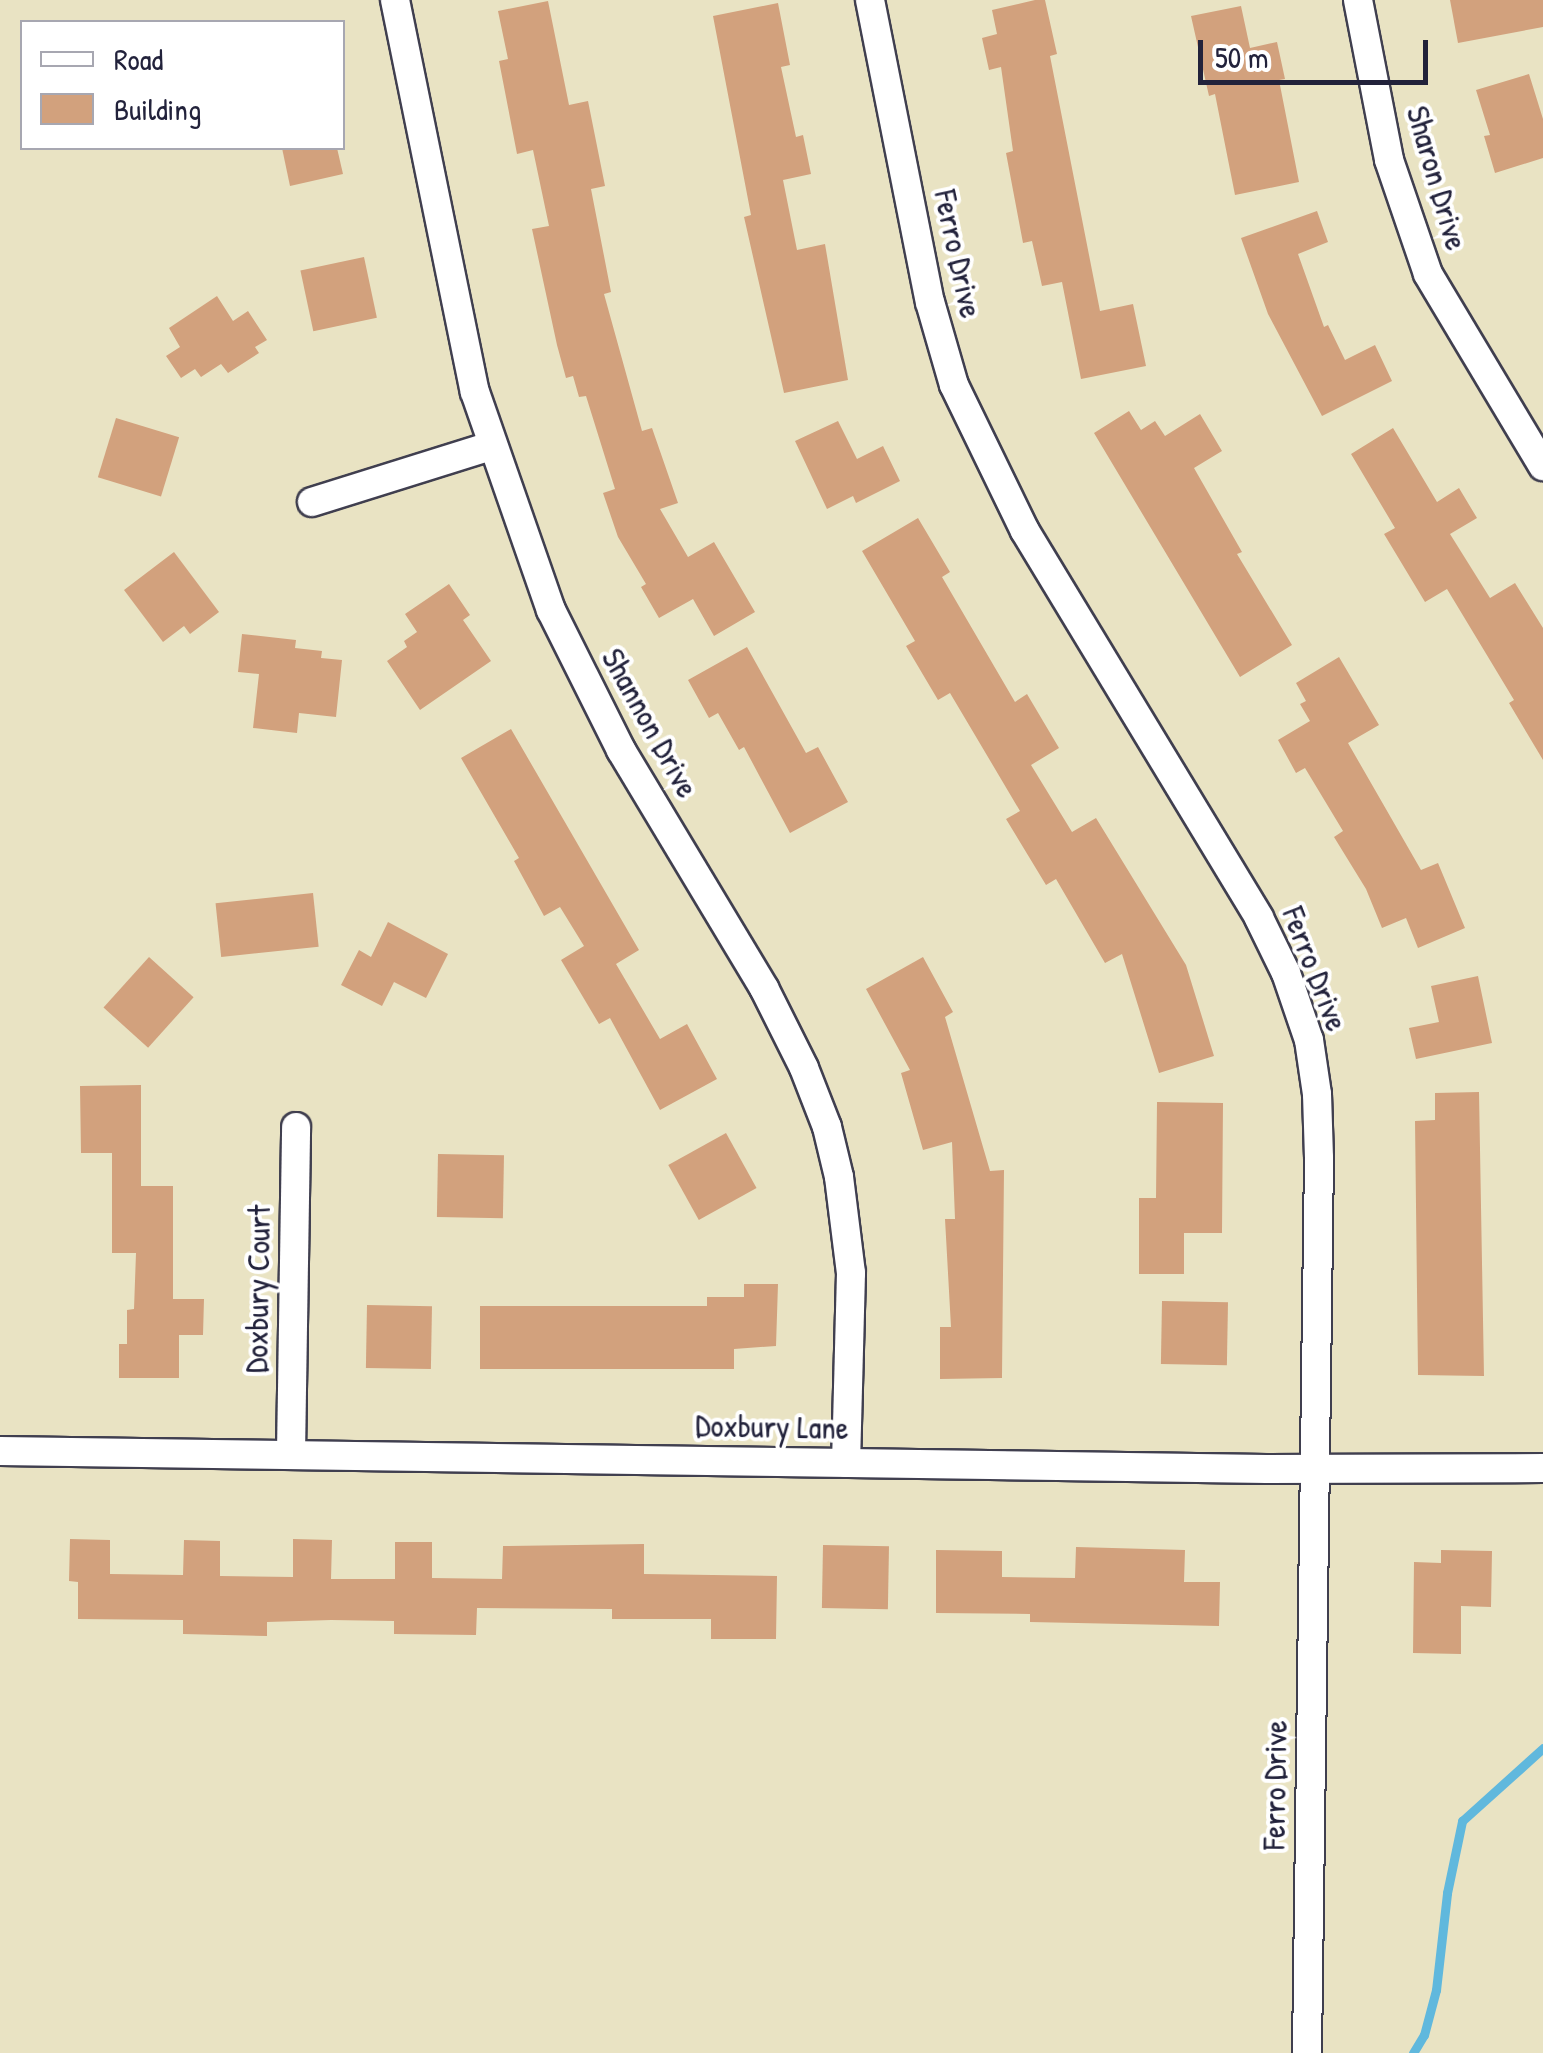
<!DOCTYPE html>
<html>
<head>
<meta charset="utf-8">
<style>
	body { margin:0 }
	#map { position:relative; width:1543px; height:2053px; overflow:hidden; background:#e9e3c3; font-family:"Patrick Hand",sans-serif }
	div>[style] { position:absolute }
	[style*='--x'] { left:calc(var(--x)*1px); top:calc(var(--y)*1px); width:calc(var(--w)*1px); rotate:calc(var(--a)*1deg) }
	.stream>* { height:9px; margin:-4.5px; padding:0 4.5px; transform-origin:4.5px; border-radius:4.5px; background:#60b8dd }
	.building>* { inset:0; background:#d2a17d; transform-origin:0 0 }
	.roads { filter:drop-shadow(2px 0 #403f4f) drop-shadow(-2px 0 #403f4f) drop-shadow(0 2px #403f4f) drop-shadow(0 -2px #403f4f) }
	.street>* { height:28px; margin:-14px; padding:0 14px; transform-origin:14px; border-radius:14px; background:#fff }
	span { translate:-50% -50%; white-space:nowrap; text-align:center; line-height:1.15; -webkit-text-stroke:8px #fff; paint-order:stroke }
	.street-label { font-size:32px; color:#22223b }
	.legend { position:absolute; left:20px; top:20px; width:325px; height:130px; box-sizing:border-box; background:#fff; border:2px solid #a7a7b1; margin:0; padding:12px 18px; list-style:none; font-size:30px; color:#22223b }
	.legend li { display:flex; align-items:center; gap:20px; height:50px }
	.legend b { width:50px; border:2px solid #a7a7b1 }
	.scale { position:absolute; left:1198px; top:40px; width:230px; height:45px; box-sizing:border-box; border:5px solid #22223b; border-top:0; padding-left:12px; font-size:30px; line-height:35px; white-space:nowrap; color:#22223b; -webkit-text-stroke:8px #fff; paint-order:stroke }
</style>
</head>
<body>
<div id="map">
	<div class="stream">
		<div style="--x:1413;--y:2053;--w:21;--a:-59"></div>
		<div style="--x:1424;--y:2035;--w:47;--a:-75.1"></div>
		<div style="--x:1436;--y:1990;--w:98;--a:-83.5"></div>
		<div style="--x:1447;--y:1893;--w:74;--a:-78.2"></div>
		<div style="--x:1462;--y:1821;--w:109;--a:-42"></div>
	</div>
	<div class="building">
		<div style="clip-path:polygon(1035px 0,1045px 0,1057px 54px,1050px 56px,1100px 311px,1133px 304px,1146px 366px,1081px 379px,1062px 282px,1042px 286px,1032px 241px,1023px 243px,1006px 153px,1013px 151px,1001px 67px,989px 70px,982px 38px,997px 34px,992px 10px)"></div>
		<div style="clip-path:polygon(1450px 0,1543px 0,1543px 27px,1458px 43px)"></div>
		<div style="clip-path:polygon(548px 1px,569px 105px,588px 101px,605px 186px,591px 189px,611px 292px,604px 294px,642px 431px,652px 428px,678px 503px,660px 509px,688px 557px,714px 542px,755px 612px,714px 636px,693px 599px,659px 618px,641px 587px,646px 584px,618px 537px,603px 493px,615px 489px,586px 396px,579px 397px,573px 376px,566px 378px,557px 345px,532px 229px,549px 226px,533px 150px,517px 154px,499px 61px,508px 59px,498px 11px)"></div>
		<div style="clip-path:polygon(778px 3px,790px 65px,781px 67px,796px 137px,803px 135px,811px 174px,783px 180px,797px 250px,825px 244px,848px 380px,784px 393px,744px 217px,751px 215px,713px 16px)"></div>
		<div style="clip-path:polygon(1241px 6px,1250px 48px,1277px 42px,1285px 79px,1279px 80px,1299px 182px,1235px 195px,1215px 94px,1209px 96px,1191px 16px)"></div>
		<div style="clip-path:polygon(1529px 74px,1543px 119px,1543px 158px,1495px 173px,1484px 136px,1490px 135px,1476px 90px)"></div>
		<div style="clip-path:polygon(282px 148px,337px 148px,343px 174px,290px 186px)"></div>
		<div style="clip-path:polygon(1317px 211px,1328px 242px,1298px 254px,1324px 327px,1328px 325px,1345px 360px,1375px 345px,1392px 381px,1322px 416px,1268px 314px,1241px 238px)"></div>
		<div style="left:364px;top:257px;width:62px;height:65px;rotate:78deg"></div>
		<div style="clip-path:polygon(217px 296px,233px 321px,248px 311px,267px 340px,255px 347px,259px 353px,228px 373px,221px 364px,201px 377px,195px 369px,181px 378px,166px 356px,180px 347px,169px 328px)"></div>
		<div style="clip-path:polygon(1129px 411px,1141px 430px,1155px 421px,1165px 436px,1200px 414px,1222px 451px,1194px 468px,1242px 552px,1237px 554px,1292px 645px,1240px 677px,1094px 433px)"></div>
		<div style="left:116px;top:418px;width:66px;height:62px;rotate:17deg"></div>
		<div style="clip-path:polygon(838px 421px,857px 459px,883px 446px,900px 481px,856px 503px,853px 496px,827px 509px,795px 441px)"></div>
		<div style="clip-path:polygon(1393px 428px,1437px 502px,1459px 488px,1477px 518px,1450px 534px,1490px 598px,1515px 583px,1543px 628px,1543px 760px,1509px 703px,1514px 700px,1447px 589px,1425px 602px,1384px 534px,1395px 528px,1351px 454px)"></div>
		<div style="clip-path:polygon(918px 518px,950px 572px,942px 577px,1015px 702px,1027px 694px,1059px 748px,1031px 765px,1072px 832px,1096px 818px,1186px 965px,1214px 1056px,1159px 1073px,1122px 954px,1105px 963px,1056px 879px,1046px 885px,1006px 819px,1020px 811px,950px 693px,938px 700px,906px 646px,915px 641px,862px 551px)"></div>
		<div style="clip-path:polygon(174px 552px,219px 612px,190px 634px,184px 626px,163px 642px,124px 590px)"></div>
		<div style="clip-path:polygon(449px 584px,470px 615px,463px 620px,491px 661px,420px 710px,387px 661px,407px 647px,404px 641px,417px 632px,405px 614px)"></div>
		<div style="clip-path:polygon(242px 634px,296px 640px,295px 648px,322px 651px,321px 658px,342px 660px,336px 717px,299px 713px,297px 733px,253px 728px,259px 674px,238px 672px)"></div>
		<div style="clip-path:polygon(747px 647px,806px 753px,818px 747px,848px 802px,790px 833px,744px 747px,739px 750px,718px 713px,709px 718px,688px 680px)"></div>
		<div style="clip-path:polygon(1339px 657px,1379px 725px,1348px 743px,1421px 870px,1438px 863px,1465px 928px,1418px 948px,1406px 918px,1382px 928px,1366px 889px,1334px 837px,1343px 831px,1305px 768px,1296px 773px,1278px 740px,1310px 721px,1300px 704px,1306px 701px,1296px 683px)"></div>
		<div style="clip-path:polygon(511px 729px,639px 950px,616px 964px,660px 1039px,687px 1024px,717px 1079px,660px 1110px,610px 1018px,599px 1024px,561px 960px,584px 946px,560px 907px,544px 916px,514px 861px,519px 858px,461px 758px)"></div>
		<div style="left:313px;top:893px;width:54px;height:98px;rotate:84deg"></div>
		<div style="clip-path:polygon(388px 922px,448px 954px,426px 998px,394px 982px,382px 1006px,341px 985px,359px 950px,371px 957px)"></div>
		<div style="left:149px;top:957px;width:60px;height:68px;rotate:42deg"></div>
		<div style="clip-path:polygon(923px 957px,953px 1012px,945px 1017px,990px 1171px,1004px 1170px,1002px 1378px,940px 1379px,940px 1327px,951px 1327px,945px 1219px,955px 1219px,952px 1142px,923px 1150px,901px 1073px,910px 1070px,866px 989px)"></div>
		<div style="clip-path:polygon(1478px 976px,1492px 1043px,1416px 1059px,1409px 1028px,1439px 1022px,1431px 986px)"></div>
		<div style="clip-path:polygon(141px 1085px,141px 1186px,173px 1186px,173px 1299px,204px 1299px,203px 1335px,179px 1335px,179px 1378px,119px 1378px,119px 1344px,127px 1344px,127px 1310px,134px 1309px,136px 1253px,112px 1253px,112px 1153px,81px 1153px,80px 1086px)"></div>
		<div style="clip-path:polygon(1479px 1092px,1484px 1376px,1418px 1375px,1415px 1121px,1435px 1120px,1435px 1093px)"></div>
		<div style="clip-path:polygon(1157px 1102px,1223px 1103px,1222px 1233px,1184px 1233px,1184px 1274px,1139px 1274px,1139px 1198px,1156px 1198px)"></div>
		<div style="left:726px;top:1133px;width:63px;height:66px;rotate:61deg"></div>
		<div style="left:438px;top:1154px;width:66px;height:63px;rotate:1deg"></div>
		<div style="clip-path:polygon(744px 1284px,778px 1284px,776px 1346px,734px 1349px,734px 1369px,480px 1369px,480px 1306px,707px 1306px,707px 1297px,744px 1297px)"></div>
		<div style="left:1162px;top:1301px;width:66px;height:63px;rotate:1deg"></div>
		<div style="left:367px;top:1305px;width:65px;height:63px;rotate:1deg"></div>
		<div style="clip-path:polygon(70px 1539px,110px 1540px,110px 1574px,183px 1575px,184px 1540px,220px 1541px,220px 1576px,293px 1577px,293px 1539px,332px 1540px,331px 1579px,395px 1579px,395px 1542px,432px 1542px,432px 1578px,502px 1579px,503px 1546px,644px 1544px,644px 1574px,777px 1576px,776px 1639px,711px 1639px,711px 1619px,612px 1619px,612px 1609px,477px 1608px,476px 1635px,394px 1634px,394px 1621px,331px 1620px,267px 1622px,267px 1636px,183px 1634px,183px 1620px,78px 1619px,78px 1582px,69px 1581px)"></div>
		<div style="left:823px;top:1545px;width:66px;height:63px;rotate:1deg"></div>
		<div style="clip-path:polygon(1076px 1547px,1185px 1550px,1184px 1582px,1220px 1582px,1219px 1626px,1030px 1622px,1030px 1614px,936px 1613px,936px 1550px,1002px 1551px,1002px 1577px,1075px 1578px)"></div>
		<div style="clip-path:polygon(1441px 1550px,1492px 1551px,1491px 1607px,1461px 1606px,1461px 1654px,1413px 1653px,1414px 1562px,1441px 1563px)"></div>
	</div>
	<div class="roads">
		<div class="street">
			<div style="--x:395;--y:0;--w:400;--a:78.5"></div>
			<div style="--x:475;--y:392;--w:231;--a:70.8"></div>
			<div style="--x:551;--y:610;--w:157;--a:63.4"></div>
			<div style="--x:621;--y:750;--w:278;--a:59"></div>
			<div style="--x:764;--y:988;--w:89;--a:63.4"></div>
			<div style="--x:804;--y:1068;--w:63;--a:68.7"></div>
			<div style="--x:827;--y:1127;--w:51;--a:76.5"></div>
			<div style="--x:839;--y:1177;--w:97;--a:82.9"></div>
			<div style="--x:851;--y:1273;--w:190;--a:91.5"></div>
			<div style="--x:870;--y:0;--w:308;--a:78.8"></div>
			<div style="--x:930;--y:302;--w:86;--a:73.9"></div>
			<div style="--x:954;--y:385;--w:162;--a:64.1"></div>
			<div style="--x:1025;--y:531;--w:452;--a:58.8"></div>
			<div style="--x:1259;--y:918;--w:61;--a:63.9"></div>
			<div style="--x:1286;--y:973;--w:71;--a:71.1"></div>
			<div style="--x:1309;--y:1040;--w:55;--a:81.6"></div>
			<div style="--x:1317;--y:1094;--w:64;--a:88.2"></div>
			<div style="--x:1319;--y:1158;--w:895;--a:90.77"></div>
			<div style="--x:1358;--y:0;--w:163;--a:79"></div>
			<div style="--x:1389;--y:160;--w:120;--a:71.1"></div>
			<div style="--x:1428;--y:274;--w:224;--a:59.1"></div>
			<div style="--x:312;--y:502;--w:188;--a:-17.4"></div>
			<div style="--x:0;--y:1451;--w:1267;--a:0.81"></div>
			<div style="--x:1267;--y:1469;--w:276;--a:-0.2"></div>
			<div style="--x:291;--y:1453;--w:326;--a:-89.1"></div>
		</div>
	</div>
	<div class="street-label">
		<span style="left:1437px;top:178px;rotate:74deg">Sharon Drive</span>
		<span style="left:958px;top:254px;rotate:78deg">Ferro Drive</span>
		<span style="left:650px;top:723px;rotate:61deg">Shannon Drive</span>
		<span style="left:1315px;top:969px;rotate:69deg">Ferro Drive</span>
		<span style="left:258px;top:1289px;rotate:-89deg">Doxbury Court</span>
		<span style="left:772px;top:1427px;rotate:1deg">Doxbury Lane</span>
		<span style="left:1275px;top:1785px;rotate:-89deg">Ferro Drive</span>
	</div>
	<ul class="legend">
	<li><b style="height:12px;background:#fff"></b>Road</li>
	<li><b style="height:28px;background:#d2a17d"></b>Building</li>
	</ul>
	<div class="scale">50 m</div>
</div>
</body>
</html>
